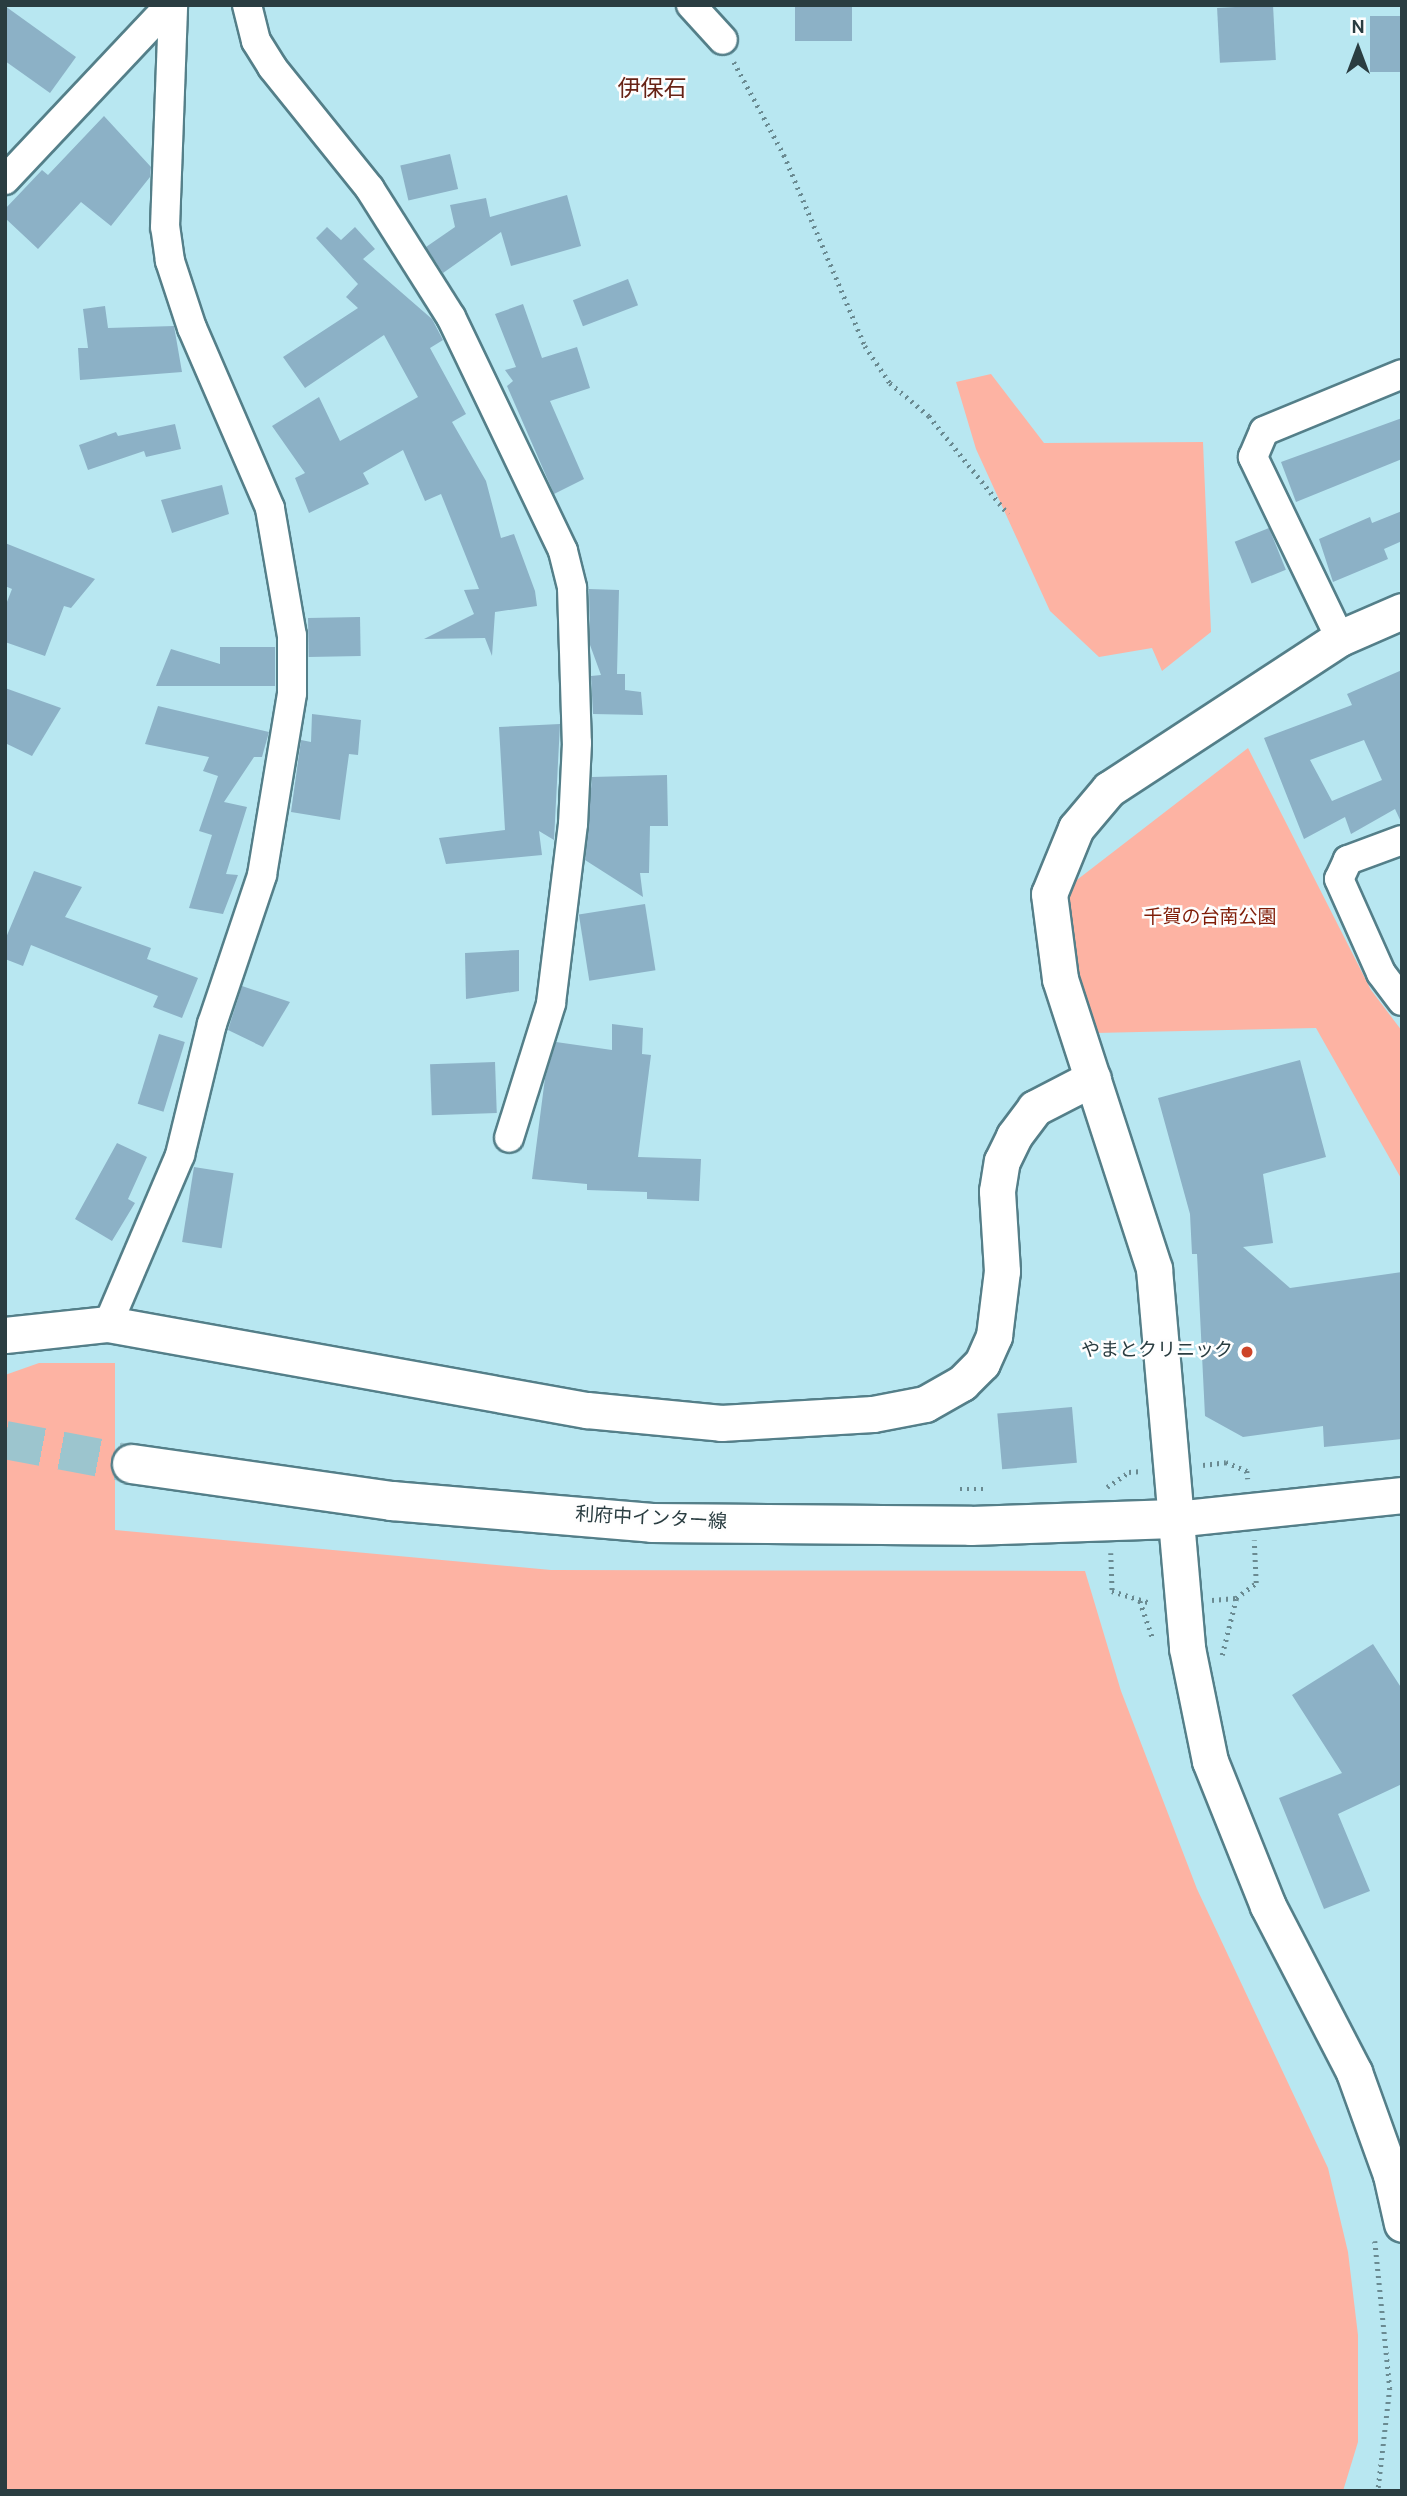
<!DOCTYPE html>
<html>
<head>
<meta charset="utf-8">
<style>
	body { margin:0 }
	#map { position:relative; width:1407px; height:2496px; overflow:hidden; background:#b8e7f1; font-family:Overpass,"Noto Sans JP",sans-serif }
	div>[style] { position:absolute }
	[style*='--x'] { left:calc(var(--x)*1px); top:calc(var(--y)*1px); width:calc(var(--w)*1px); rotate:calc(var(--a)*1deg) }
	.green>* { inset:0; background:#fdb3a3 }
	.building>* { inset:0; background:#8cb1c6; transform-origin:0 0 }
	.secondary-tunnel>* { height:38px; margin-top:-19px; transform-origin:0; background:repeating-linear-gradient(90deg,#9cc5ce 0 38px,transparent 0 57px) }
	.path>* { height:4.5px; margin-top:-2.25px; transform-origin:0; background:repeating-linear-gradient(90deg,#6a8a91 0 2px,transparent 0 7px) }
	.roads { filter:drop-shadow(2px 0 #547f89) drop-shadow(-2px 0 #547f89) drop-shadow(0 2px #547f89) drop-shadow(0 -2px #547f89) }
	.minor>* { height:28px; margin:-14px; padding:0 14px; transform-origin:14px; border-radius:14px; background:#fff }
	.tertiary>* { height:35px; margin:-17.5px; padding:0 17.5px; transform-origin:17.5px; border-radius:17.5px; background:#fff }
	.secondary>* { height:38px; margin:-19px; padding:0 19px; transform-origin:19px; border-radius:19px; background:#fff }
	.dots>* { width:19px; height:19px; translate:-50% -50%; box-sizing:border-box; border:4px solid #fefefe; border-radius:50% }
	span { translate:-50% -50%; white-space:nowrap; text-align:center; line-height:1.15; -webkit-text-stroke:5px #fefefe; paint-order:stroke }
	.park-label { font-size:19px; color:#801d08 }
	.poi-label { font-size:19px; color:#2a3d41 }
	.right { translate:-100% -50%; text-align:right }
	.street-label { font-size:19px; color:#2a3d41 }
	.quarter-label { font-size:23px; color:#672316 }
	.frame { position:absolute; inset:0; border:7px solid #2a3d41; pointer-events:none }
	.north { position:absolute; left:1323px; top:14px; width:70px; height:70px; -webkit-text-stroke:5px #fefefe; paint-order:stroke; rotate:0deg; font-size:19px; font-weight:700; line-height:28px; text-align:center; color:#2a3d41 }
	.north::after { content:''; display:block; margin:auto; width:24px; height:32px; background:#2a3d41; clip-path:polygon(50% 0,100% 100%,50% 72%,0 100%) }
</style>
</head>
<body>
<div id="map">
	<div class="green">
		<div style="clip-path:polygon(991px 374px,1044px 443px,1203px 442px,1211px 632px,1162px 671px,1152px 648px,1099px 657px,1050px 611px,976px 449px,956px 382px)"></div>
		<div style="clip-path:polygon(1248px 748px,1371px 990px,1402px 1031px,1402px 1180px,1316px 1028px,1095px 1033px,1061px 928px,1069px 886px)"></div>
		<div style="clip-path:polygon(39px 1363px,115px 1363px,115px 1530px,551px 1570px,1085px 1571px,1121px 1691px,1197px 1889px,1328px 2168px,1348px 2252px,1358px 2335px,1358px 2442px,1343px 2491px,5px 2491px,5px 1375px)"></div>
	</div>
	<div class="building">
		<div style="left:795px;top:5px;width:57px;height:36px"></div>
		<div style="left:1273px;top:5px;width:55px;height:56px;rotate:87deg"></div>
		<div style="clip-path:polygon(5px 6px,76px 57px,50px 93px,5px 61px)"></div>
		<div style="left:1402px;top:16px;width:56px;height:32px;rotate:90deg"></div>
		<div style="clip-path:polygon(104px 116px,151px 167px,150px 177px,111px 226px,81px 202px,38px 249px,5px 218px,5px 209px,42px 170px,48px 175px)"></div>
		<div style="left:450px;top:154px;width:36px;height:51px;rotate:77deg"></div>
		<div style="clip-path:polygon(567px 195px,581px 246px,511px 266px,501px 232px,443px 273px,426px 247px,455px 227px,450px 205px,486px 198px,490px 217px)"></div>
		<div style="clip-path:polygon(327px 227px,341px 240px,355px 227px,375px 249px,363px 259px,432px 319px,443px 340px,430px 348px,466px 414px,452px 422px,486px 481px,501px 538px,514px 534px,535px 591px,537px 606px,495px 612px,492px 656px,485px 638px,424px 639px,474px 614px,464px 590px,479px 589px,441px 494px,425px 501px,403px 450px,363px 473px,369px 484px,309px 513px,295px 478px,305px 473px,272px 426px,319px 397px,340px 441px,418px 397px,384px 335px,305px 388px,283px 357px,358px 308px,346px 297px,358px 284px,316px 238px)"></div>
		<div style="left:628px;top:279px;width:28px;height:59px;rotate:69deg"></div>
		<div style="clip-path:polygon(523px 304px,542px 358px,577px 347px,590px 388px,550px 401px,584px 479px,554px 494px,507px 386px,513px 381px,505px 370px,516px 367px,495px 314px)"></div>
		<div style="clip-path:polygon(105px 306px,108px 328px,174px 326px,182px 372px,80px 380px,78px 348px,88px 348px,83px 309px)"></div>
		<div style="clip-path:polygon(1402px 418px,1402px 459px,1296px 502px,1281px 462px)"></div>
		<div style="clip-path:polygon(175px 424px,181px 449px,146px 457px,144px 451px,88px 470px,79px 445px,116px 432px,118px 436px)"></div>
		<div style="clip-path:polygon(222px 485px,229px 514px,172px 533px,161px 500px)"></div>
		<div style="clip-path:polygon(1402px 511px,1402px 541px,1384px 549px,1388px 559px,1333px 582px,1319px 539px,1370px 517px,1372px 523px)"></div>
		<div style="left:1269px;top:528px;width:45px;height:37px;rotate:68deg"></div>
		<div style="clip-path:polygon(5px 543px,95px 579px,71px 608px,64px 606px,45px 656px,5px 642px,5px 607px,12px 589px,5px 586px)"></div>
		<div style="clip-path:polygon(589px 589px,619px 590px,617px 674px,625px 674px,625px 690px,641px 692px,643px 715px,593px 714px,591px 676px,601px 675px,590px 645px)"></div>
		<div style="left:360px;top:617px;width:39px;height:52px;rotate:89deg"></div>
		<div style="clip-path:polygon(220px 647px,275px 647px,275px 686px,156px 686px,171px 649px,220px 664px)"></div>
		<div style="clip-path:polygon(evenodd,1402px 670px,1402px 824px,1395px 809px,1351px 834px,1345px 817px,1304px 839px,1264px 738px,1352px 705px,1347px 694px,1402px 670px,1364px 740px,1382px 780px,1332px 801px,1310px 760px,1364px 740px)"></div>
		<div style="clip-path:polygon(5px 688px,61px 708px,32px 756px,5px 743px)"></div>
		<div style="clip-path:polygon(158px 706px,269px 732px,262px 757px,254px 757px,224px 802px,247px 807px,226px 874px,238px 875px,223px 914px,189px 908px,212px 835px,199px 831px,218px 776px,203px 771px,209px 757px,145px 744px)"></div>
		<div style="clip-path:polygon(312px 714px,361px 720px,358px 755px,349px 754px,340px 820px,291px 812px,301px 740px,311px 742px)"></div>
		<div style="clip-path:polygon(560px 724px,554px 840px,539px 831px,542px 855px,446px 864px,439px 838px,505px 830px,499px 727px)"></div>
		<div style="clip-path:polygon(667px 775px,668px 826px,650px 826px,649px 873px,640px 873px,643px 897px,585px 860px,592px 777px)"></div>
		<div style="clip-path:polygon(34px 871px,82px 887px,65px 917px,151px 948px,147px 959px,198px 978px,182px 1018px,153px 1007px,158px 996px,31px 945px,23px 966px,5px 959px,5px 940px)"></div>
		<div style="left:645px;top:904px;width:67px;height:67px;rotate:81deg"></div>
		<div style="clip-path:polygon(519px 950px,519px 991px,466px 999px,465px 953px)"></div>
		<div style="clip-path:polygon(242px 986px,290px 1002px,263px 1047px,228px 1030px)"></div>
		<div style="clip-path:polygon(612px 1024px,643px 1028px,642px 1054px,651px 1055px,638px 1157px,701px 1159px,699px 1201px,647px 1199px,647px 1192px,587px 1190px,587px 1184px,532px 1179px,545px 1078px,556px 1042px,612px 1050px)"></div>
		<div style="left:159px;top:1034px;width:27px;height:73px;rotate:17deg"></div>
		<div style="clip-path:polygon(1300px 1060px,1326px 1157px,1263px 1174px,1273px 1243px,1243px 1247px,1290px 1288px,1402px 1272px,1402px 1439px,1324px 1447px,1323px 1426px,1243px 1437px,1205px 1416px,1197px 1254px,1192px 1254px,1190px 1214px,1158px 1098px)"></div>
		<div style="left:495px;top:1062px;width:51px;height:65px;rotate:88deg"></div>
		<div style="clip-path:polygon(117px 1143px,147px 1157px,128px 1199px,135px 1203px,112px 1241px,75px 1219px)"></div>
		<div style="left:194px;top:1167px;width:40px;height:76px;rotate:9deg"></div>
		<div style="left:1072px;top:1407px;width:56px;height:75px;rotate:85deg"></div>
		<div style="clip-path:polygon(1373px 1644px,1402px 1689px,1402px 1784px,1338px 1814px,1370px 1891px,1324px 1909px,1279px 1798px,1342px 1773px,1292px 1695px)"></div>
	</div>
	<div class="secondary-tunnel">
		<div style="--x:5;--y:1440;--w:129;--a:10.7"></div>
	</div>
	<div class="path">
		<div style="--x:734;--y:62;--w:106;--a:61.7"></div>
		<div style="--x:784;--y:155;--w:207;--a:67"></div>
		<div style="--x:865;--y:346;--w:45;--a:56"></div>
		<div style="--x:890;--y:383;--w:51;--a:40.2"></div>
		<div style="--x:929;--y:416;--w:126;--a:51.1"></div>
		<div style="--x:1203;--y:1465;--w:23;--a:-7"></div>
		<div style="--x:1226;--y:1462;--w:23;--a:23"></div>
		<div style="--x:1247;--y:1471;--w:8;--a:83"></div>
		<div style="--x:1107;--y:1487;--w:27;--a:-34"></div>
		<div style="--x:1129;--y:1472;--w:13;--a:-4"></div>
		<div style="--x:960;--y:1489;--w:23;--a:0"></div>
		<div style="--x:1111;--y:1553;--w:38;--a:88"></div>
		<div style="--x:1112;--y:1591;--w:41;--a:17.1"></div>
		<div style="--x:1212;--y:1600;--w:24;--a:-5"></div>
		<div style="--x:1236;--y:1598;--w:25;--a:-37"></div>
		<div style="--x:1256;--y:1583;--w:43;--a:-92.7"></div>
		<div style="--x:1140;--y:1601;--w:40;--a:71.1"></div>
		<div style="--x:1222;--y:1655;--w:58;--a:-76"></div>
		<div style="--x:1375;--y:2241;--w:148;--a:84.2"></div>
		<div style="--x:1390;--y:2388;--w:104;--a:96.6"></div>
	</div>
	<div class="roads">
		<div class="minor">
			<div style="--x:247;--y:5;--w:37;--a:76"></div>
			<div style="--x:256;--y:41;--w:31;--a:58"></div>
			<div style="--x:272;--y:67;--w:156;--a:51.2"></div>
			<div style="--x:370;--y:189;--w:151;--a:57.7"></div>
			<div style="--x:451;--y:317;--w:259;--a:64.4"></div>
			<div style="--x:563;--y:551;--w:38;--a:76"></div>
			<div style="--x:572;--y:588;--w:155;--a:88.2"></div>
			<div style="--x:577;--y:743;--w:81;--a:92.8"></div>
			<div style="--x:573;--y:824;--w:181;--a:97"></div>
			<div style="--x:551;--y:1004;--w:140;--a:107.4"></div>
			<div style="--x:691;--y:5;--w:47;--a:47.6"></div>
			<div style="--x:5;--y:180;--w:241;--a:-46.7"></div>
			<div style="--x:1340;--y:638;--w:201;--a:-115.7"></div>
			<div style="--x:1253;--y:457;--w:28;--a:-67"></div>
			<div style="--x:1264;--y:431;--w:149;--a:-22.4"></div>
			<div style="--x:1402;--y:840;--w:58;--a:159.7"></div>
			<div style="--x:1348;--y:860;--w:21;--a:115"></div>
			<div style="--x:1339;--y:879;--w:103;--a:65.9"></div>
			<div style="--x:1381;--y:973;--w:35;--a:53"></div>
			<div style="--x:108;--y:1324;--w:184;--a:-66.9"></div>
			<div style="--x:180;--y:1155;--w:135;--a:-76.3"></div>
			<div style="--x:212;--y:1024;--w:157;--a:-71.4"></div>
			<div style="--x:262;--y:875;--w:184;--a:-80.6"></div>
			<div style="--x:292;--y:693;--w:57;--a:-90"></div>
			<div style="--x:292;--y:636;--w:130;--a:-99.8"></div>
			<div style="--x:270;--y:508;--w:196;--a:-113.4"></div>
			<div style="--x:192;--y:328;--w:71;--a:-108.2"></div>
			<div style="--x:170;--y:261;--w:34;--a:-98"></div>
			<div style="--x:165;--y:227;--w:222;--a:-87.9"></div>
		</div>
		<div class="tertiary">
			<div style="--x:1402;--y:611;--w:68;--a:156.5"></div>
			<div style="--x:1340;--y:638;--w:276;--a:146.8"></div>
			<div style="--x:1109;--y:789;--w:51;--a:130.2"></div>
			<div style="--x:1076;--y:828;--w:71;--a:112.2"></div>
			<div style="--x:1049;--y:894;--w:86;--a:82.6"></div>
			<div style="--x:1060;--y:979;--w:305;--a:72"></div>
			<div style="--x:1154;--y:1269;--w:380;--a:85"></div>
			<div style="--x:1187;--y:1648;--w:115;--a:78.5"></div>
			<div style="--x:1210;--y:1761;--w:156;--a:68.2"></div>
			<div style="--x:1268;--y:1906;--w:187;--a:62.6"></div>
			<div style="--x:1354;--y:2072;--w:109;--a:70.2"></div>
			<div style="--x:1391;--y:2175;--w:50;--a:77.3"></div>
			<div style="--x:5;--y:1335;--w:104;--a:-6.1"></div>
			<div style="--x:108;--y:1324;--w:487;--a:10.2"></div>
			<div style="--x:587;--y:1410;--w:135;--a:5.5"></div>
			<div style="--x:721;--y:1423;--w:152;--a:-3.4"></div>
			<div style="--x:873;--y:1414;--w:53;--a:-10.9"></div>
			<div style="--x:925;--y:1404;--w:43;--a:-29.6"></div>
			<div style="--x:962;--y:1383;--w:28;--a:-45"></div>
			<div style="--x:982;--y:1363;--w:30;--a:-66"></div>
			<div style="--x:994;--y:1336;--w:65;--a:-83"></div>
			<div style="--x:1002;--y:1271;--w:80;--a:-93.6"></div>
			<div style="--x:997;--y:1191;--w:30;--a:-81"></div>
			<div style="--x:1002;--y:1161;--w:28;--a:-64"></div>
			<div style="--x:1014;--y:1136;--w:35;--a:-53"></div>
			<div style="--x:1035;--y:1108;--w:65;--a:-27.3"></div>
			<div style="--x:1174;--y:1519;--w:229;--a:-6"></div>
		</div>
		<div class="secondary">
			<div style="--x:132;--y:1464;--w:263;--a:8.1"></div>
			<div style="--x:392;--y:1501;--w:261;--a:4.8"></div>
			<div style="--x:652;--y:1523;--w:319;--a:0.5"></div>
			<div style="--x:971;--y:1526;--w:203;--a:-2"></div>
		</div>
	</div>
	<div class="dots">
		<div style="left:1247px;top:1352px;background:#cd4327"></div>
	</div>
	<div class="park-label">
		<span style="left:1210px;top:919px">千賀の台南公園</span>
	</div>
	<div class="poi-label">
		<span class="right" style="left:1233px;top:1352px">やまとクリニック</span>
	</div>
	<div class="street-label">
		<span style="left:651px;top:1520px;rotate:3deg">利府中インター線</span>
	</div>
	<div class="quarter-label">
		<span style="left:652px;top:91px">伊保石</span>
	</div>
	<div class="frame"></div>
	<div class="north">N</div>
</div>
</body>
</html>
